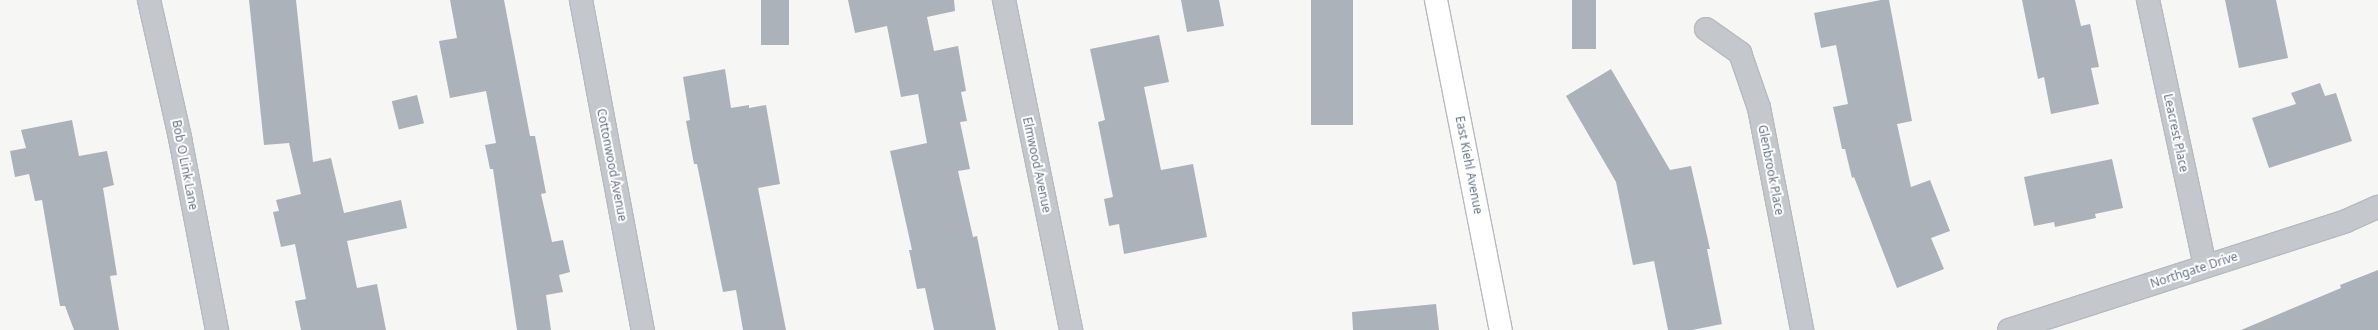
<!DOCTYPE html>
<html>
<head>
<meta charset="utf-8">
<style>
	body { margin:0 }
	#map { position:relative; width:2378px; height:330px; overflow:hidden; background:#f6f7f4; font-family:"Noto Sans",sans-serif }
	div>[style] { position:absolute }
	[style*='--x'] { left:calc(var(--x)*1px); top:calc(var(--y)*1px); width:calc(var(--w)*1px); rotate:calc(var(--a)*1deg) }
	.building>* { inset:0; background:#abb2b9; transform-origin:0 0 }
	.roads { filter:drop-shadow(1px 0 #b7babf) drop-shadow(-1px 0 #b7babf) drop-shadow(0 1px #b7babf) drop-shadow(0 -1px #b7babf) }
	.minor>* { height:22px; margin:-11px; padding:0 11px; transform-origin:11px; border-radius:11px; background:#c4c7cb }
	.major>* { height:22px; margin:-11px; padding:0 11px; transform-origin:11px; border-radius:11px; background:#fff }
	span { translate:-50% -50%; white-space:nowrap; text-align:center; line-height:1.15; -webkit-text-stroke:4px #fff; paint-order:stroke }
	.street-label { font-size:12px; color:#657285 }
</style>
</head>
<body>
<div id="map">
	<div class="building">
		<div style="clip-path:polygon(249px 0,296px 0,313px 162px,331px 158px,344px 213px,401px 200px,407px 228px,347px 241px,357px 288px,377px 284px,386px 330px,301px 330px,295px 301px,306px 299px,295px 244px,281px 247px,273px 212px,279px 211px,276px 200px,301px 194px,289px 143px,264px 145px)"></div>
		<div style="clip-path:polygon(450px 0,504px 0,530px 136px,535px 136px,546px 193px,541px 194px,552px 242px,563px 240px,570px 272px,559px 275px,563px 292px,546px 295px,551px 330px,517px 330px,493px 169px,490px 169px,485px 145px,496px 143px,486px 91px,450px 98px,439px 41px,457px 38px)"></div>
		<div style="left:761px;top:0;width:28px;height:45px"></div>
		<div style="clip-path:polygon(848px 0,954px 0,955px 11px,927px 17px,934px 51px,958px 46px,966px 91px,961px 92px,967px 121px,960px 122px,970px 169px,958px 171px,973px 237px,977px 236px,996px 330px,934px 330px,925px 288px,917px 289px,909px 250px,912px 250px,890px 151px,927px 143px,918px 94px,901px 97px,887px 26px,855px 33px)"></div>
		<div style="clip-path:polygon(1181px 0,1219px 0,1224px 26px,1187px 32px)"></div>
		<div style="left:1311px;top:0;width:42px;height:125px"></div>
		<div style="left:1572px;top:0;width:24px;height:49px"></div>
		<div style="clip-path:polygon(1881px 0,1889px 0,1912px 121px,1897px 124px,1911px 187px,1930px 180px,1950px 231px,1931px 238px,1944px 269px,1897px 288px,1854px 177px,1852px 178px,1845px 149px,1842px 149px,1833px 107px,1848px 104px,1836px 45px,1821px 48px,1814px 13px)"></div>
		<div style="clip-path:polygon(2022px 0,2075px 0,2081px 26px,2090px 24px,2099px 67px,2091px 68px,2099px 104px,2051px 114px,2044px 77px,2038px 79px)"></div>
		<div style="clip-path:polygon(2225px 0,2276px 0,2288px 58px,2239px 68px)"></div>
		<div style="clip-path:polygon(1159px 35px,1169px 82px,1144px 87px,1161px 170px,1193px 164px,1207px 237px,1124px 254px,1119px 224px,1109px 226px,1104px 199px,1113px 197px,1098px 122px,1105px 120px,1090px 49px)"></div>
		<div style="clip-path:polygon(725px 69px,731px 108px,749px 105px,749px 108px,766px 105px,780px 184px,758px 188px,786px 330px,743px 330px,736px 290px,723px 292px,697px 164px,694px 164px,686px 121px,690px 120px,683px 77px)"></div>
		<div style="clip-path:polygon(1611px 69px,1670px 170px,1691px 166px,1710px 249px,1707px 249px,1722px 324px,1692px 330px,1668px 330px,1654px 261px,1633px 265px,1616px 182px,1566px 96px)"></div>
		<div style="clip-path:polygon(2320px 83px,2325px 96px,2336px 93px,2352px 141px,2269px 168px,2252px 118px,2296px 104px,2291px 93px)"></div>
		<div style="left:417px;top:95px;width:29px;height:26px;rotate:76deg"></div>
		<div style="clip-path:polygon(72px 120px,79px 156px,107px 151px,114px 185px,103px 188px,117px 275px,110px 276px,119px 330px,74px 330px,65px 306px,60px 306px,42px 200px,35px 201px,29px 174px,15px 177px,10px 151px,26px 148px,21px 130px)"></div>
		<div style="clip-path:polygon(2112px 159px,2123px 208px,2095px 214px,2096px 218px,2055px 227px,2054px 222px,2034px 226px,2024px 177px)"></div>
		<div style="clip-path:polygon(2378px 270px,2378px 330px,2241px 330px,2341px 288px,2340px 285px)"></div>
		<div style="clip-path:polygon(1436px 304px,1439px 330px,1353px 330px,1352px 312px)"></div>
	</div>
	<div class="roads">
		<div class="minor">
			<div style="--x:149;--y:0;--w:141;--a:77.3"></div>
			<div style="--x:180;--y:138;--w:196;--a:79.1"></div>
			<div style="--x:581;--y:0;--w:336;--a:79.4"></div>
			<div style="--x:1004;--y:0;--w:337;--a:78.5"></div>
			<div style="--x:2148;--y:0;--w:272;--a:77.9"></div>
			<div style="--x:1706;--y:29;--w:42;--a:35.2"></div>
			<div style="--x:1740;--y:53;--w:58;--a:70.9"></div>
			<div style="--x:1759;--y:108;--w:226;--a:79"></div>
			<div style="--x:2009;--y:330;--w:354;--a:-17.9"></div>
			<div style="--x:2346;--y:221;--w:35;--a:-24"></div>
		</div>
		<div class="major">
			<div style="--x:1436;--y:0;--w:336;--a:78.9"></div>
		</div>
	</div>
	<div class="street-label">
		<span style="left:2176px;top:133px;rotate:78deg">Leacrest Place</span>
		<span style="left:185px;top:165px;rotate:79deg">Bob O Link Lane</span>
		<span style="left:612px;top:165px;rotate:79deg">Cottonwood Avenue</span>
		<span style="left:1037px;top:165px;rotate:78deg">Elmwood Avenue</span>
		<span style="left:1469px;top:165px;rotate:79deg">East Kiehl Avenue</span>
		<span style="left:1771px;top:170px;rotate:79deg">Glenbrook Place</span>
		<span style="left:2194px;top:270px;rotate:-18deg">Northgate Drive</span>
	</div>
</div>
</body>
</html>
